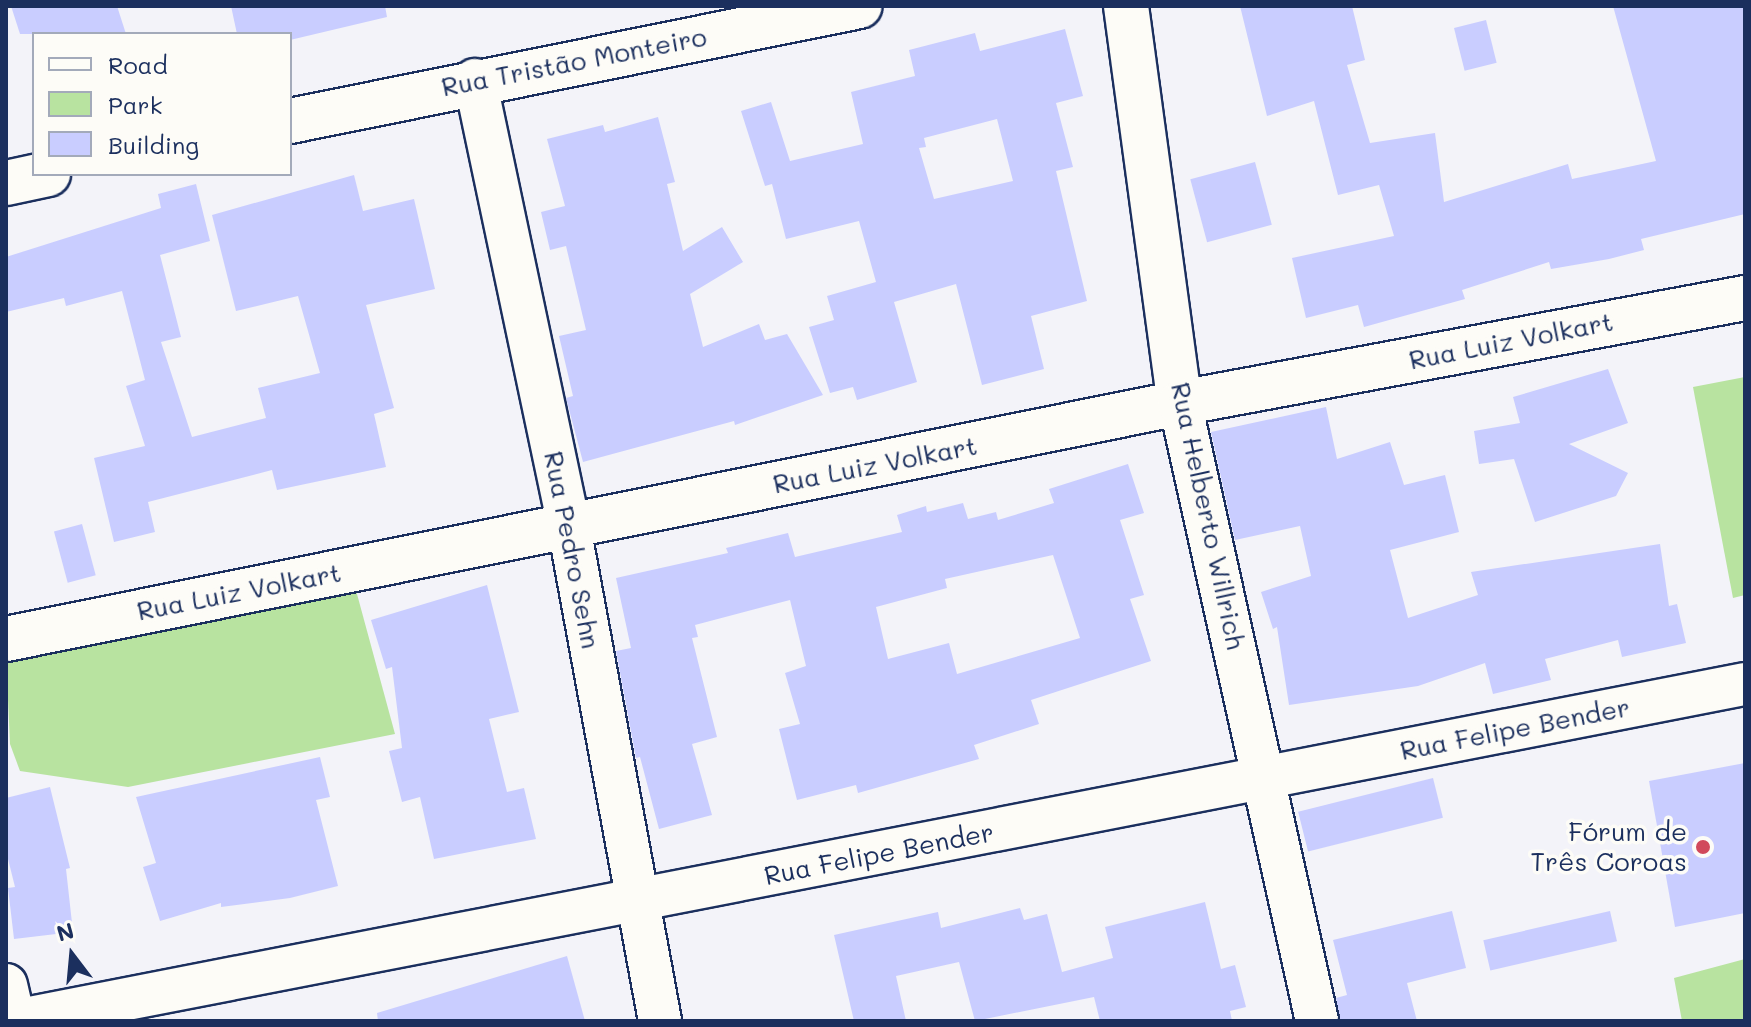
<!DOCTYPE html>
<html>
<head>
<meta charset="utf-8">
<style>
	body { margin:0 }
	#map { position:relative; width:1751px; height:1027px; overflow:hidden; background:#f3f3f9; font-family:Mali,sans-serif }
	div>[style] { position:absolute }
	[style*='--x'] { left:calc(var(--x)*1px); top:calc(var(--y)*1px); width:calc(var(--w)*1px); rotate:calc(var(--a)*1deg) }
	.green>* { inset:0; background:#b8e3a0 }
	.building>* { inset:0; background:#c9cdff; transform-origin:0 0 }
	.roads { filter:drop-shadow(2px 0 #1b2f5e) drop-shadow(-2px 0 #1b2f5e) drop-shadow(0 2px #1b2f5e) drop-shadow(0 -2px #1b2f5e) }
	.street>* { height:42px; margin:-21px; padding:0 21px; transform-origin:21px; border-radius:21px; background:#fdfcf7 }
	.secondary>* { height:44px; margin:-22px; padding:0 22px; transform-origin:22px; border-radius:22px; background:#fdfcf7 }
	.dots>* { width:22px; height:22px; translate:-50% -50%; box-sizing:border-box; border:4px solid #fdfcf7; border-radius:50% }
	span { translate:-50% -50%; white-space:nowrap; text-align:center; line-height:1.15; -webkit-text-stroke:7px #fdfcf7; paint-order:stroke }
	.street-label { font-size:26px; color:#1b2f5e }
	.poi-label { font-size:26px; color:#1b2f5e }
	.right { translate:-100% -50%; text-align:right }
	.frame { position:absolute; inset:0; border:8px solid #1b2f5e; pointer-events:none }
	.legend { position:absolute; left:32px; top:32px; width:260px; height:144px; box-sizing:border-box; background:#fdfcf7; border:2px solid #a3aaba; margin:0; padding:10px 14px; list-style:none; font-size:24px; color:#1b2f5e }
	.legend li { display:flex; align-items:center; gap:16px; height:40px }
	.legend b { width:40px; border:2px solid #a3aaba }
	.north { position:absolute; left:32px; top:915px; width:80px; height:80px; -webkit-text-stroke:6px #fdfcf7; paint-order:stroke; rotate:344deg; font-size:22px; font-weight:700; line-height:32px; text-align:center; color:#1b2f5e }
	.north::after { content:''; display:block; margin:auto; width:28px; height:36px; background:#1b2f5e; clip-path:polygon(50% 0,100% 100%,50% 72%,0 100%) }
</style>
</head>
<body>
<div id="map">
	<div class="green">
		<div style="clip-path:polygon(1745px 377px,1745px 595px,1733px 598px,1693px 387px)"></div>
		<div style="clip-path:polygon(354px 583px,395px 734px,128px 787px,20px 771px,10px 744px,6px 655px)"></div>
		<div style="clip-path:polygon(1745px 959px,1745px 1021px,1682px 1021px,1674px 978px)"></div>
	</div>
	<div class="building">
		<div style="clip-path:polygon(11px 6px,117px 6px,126px 34px,20px 34px)"></div>
		<div style="clip-path:polygon(231px 6px,385px 6px,387px 17px,290px 40px,290px 34px,237px 34px)"></div>
		<div style="clip-path:polygon(1240px 6px,1352px 6px,1365px 60px,1347px 65px,1370px 143px,1435px 133px,1444px 202px,1568px 164px,1572px 179px,1656px 161px,1613px 6px,1745px 6px,1745px 214px,1641px 239px,1644px 250px,1609px 259px,1551px 269px,1549px 262px,1462px 290px,1465px 299px,1364px 327px,1358px 305px,1306px 318px,1292px 258px,1394px 236px,1379px 185px,1338px 195px,1314px 101px,1267px 116px)"></div>
		<div style="left:1486px;top:20px;width:44px;height:33px;rotate:76deg"></div>
		<div style="clip-path:polygon(evenodd,1065px 29px,1083px 96px,1056px 103px,1073px 167px,1056px 171px,1087px 301px,1031px 316px,1044px 369px,982px 385px,956px 284px,894px 302px,917px 382px,857px 400px,853px 387px,830px 393px,809px 327px,834px 320px,827px 296px,876px 282px,859px 221px,786px 239px,772px 184px,765px 186px,741px 111px,771px 102px,790px 161px,863px 144px,851px 92px,915px 76px,909px 50px,975px 33px,980px 51px,1065px 29px,997px 119px,1013px 181px,934px 199px,919px 148px,926px 147px,924px 138px,997px 119px)"></div>
		<div style="clip-path:polygon(658px 117px,675px 182px,667px 184px,683px 251px,722px 227px,743px 262px,690px 294px,703px 347px,759px 324px,765px 340px,787px 334px,823px 395px,735px 425px,734px 421px,583px 462px,566px 398px,573px 396px,559px 336px,586px 330px,566px 246px,550px 250px,541px 212px,565px 206px,547px 139px,603px 125px,605px 132px)"></div>
		<div style="left:1255px;top:162px;width:65px;height:67px;rotate:75deg"></div>
		<div style="clip-path:polygon(354px 175px,363px 211px,414px 199px,435px 289px,366px 305px,394px 408px,374px 414px,386px 467px,277px 490px,272px 470px,148px 502px,155px 532px,114px 542px,94px 458px,145px 446px,126px 386px,145px 380px,122px 291px,66px 306px,64px 298px,6px 312px,6px 257px,161px 208px,158px 194px,196px 184px,210px 241px,160px 255px,181px 337px,161px 342px,192px 437px,266px 418px,258px 388px,320px 373px,298px 296px,236px 311px,212px 215px)"></div>
		<div style="clip-path:polygon(1608px 369px,1628px 423px,1569px 444px,1628px 473px,1616px 496px,1535px 522px,1514px 459px,1479px 464px,1474px 431px,1520px 423px,1513px 397px)"></div>
		<div style="clip-path:polygon(1326px 407px,1337px 459px,1390px 442px,1404px 485px,1445px 475px,1459px 532px,1390px 550px,1408px 618px,1478px 595px,1471px 572px,1660px 544px,1669px 606px,1677px 604px,1686px 643px,1622px 657px,1618px 640px,1545px 659px,1551px 680px,1493px 694px,1485px 663px,1418px 686px,1289px 705px,1277px 627px,1273px 629px,1261px 592px,1311px 576px,1300px 526px,1235px 540px,1211px 432px)"></div>
		<div style="clip-path:polygon(evenodd,1128px 464px,1144px 513px,1120px 520px,1144px 595px,1130px 599px,1151px 661px,1031px 700px,1039px 724px,974px 745px,979px 759px,858px 793px,856px 785px,797px 800px,779px 729px,800px 724px,785px 673px,806px 666px,790px 600px,695px 625px,698px 637px,692px 638px,717px 737px,692px 744px,712px 815px,659px 829px,640px 757px,636px 758px,616px 651px,631px 648px,616px 578px,728px 553px,726px 548px,788px 533px,795px 557px,902px 532px,897px 515px,926px 506px,927px 512px,963px 503px,968px 519px,996px 512px,998px 520px,1054px 503px,1049px 489px,1128px 464px,1053px 555px,1080px 638px,957px 674px,949px 643px,888px 659px,876px 607px,947px 588px,945px 579px,1053px 555px)"></div>
		<div style="left:82px;top:524px;width:53px;height:29px;rotate:75deg"></div>
		<div style="clip-path:polygon(487px 585px,519px 712px,489px 719px,507px 792px,524px 788px,536px 839px,434px 859px,420px 797px,402px 802px,389px 751px,402px 748px,392px 667px,386px 669px,371px 620px)"></div>
		<div style="clip-path:polygon(320px 757px,330px 797px,316px 800px,338px 886px,290px 898px,221px 907px,221px 903px,160px 921px,143px 867px,156px 863px,136px 797px)"></div>
		<div style="clip-path:polygon(1745px 763px,1745px 913px,1675px 927px,1649px 781px)"></div>
		<div style="left:1433px;top:778px;width:41px;height:139px;rotate:76deg"></div>
		<div style="clip-path:polygon(50px 787px,70px 868px,66px 869px,73px 932px,14px 939px,8px 888px,15px 887px,6px 851px,6px 798px)"></div>
		<div style="clip-path:polygon(1205px 902px,1221px 969px,1235px 965px,1246px 1007px,1230px 1011px,1232px 1021px,1100px 1021px,1094px 997px,975px 1021px,959px 962px,896px 976px,906px 1021px,854px 1021px,834px 935px,938px 912px,941px 928px,1020px 908px,1024px 920px,1047px 914px,1062px 972px,1113px 958px,1105px 927px)"></div>
		<div style="clip-path:polygon(1452px 911px,1466px 968px,1407px 983px,1417px 1021px,1340px 1021px,1336px 998px,1347px 995px,1333px 940px)"></div>
		<div style="left:1610px;top:911px;width:31px;height:130px;rotate:77deg"></div>
		<div style="clip-path:polygon(567px 956px,585px 1021px,378px 1021px,377px 1013px)"></div>
	</div>
	<div class="roads">
		<div class="street">
			<div style="--x:475;--y:80;--w:457;--a:78.1"></div>
			<div style="--x:569;--y:527;--w:502;--a:79.56"></div>
			<div style="--x:1180;--y:403;--w:633;--a:77.5"></div>
			<div style="--x:6;--y:985;--w:37;--a:77"></div>
			<div style="--x:14;--y:1021;--w:1763;--a:-11.02"></div>
		</div>
		<div class="secondary">
			<div style="--x:1126;--y:6;--w:401;--a:82.3"></div>
			<div style="--x:290;--y:121;--w:581;--a:-11.41"></div>
			<div style="--x:6;--y:183;--w:43;--a:-12.1"></div>
			<div style="--x:6;--y:639;--w:1197;--a:-11.37"></div>
			<div style="--x:1180;--y:403;--w:575;--a:-10.53"></div>
		</div>
	</div>
	<div class="dots">
		<div style="left:1703px;top:847px;background:#d1495b"></div>
	</div>
	<div class="street-label">
		<span style="left:574px;top:62px;rotate:-11deg">Rua Tristão Monteiro</span>
		<span style="left:1511px;top:341px;rotate:-11deg">Rua Luiz Volkart</span>
		<span style="left:875px;top:465px;rotate:-11deg">Rua Luiz Volkart</span>
		<span style="left:1208px;top:516px;rotate:78deg">Rua Helberto Willrich</span>
		<span style="left:572px;top:550px;rotate:79deg">Rua Pedro Sehn</span>
		<span style="left:239px;top:592px;rotate:-11deg">Rua Luiz Volkart</span>
		<span style="left:1515px;top:729px;rotate:-11deg">Rua Felipe Bender</span>
		<span style="left:879px;top:854px;rotate:-11deg">Rua Felipe Bender</span>
	</div>
	<div class="poi-label">
		<span class="right" style="left:1687px;top:847px">Fórum de<br>Três Coroas</span>
	</div>
	<div class="frame"></div>
	<ul class="legend">
	<li><b style="height:10px;background:#fdfcf7"></b>Road</li>
	<li><b style="height:22px;background:#b8e3a0"></b>Park</li>
	<li><b style="height:22px;background:#c9cdff"></b>Building</li>
	</ul>
	<div class="north">N</div>
</div>
</body>
</html>
